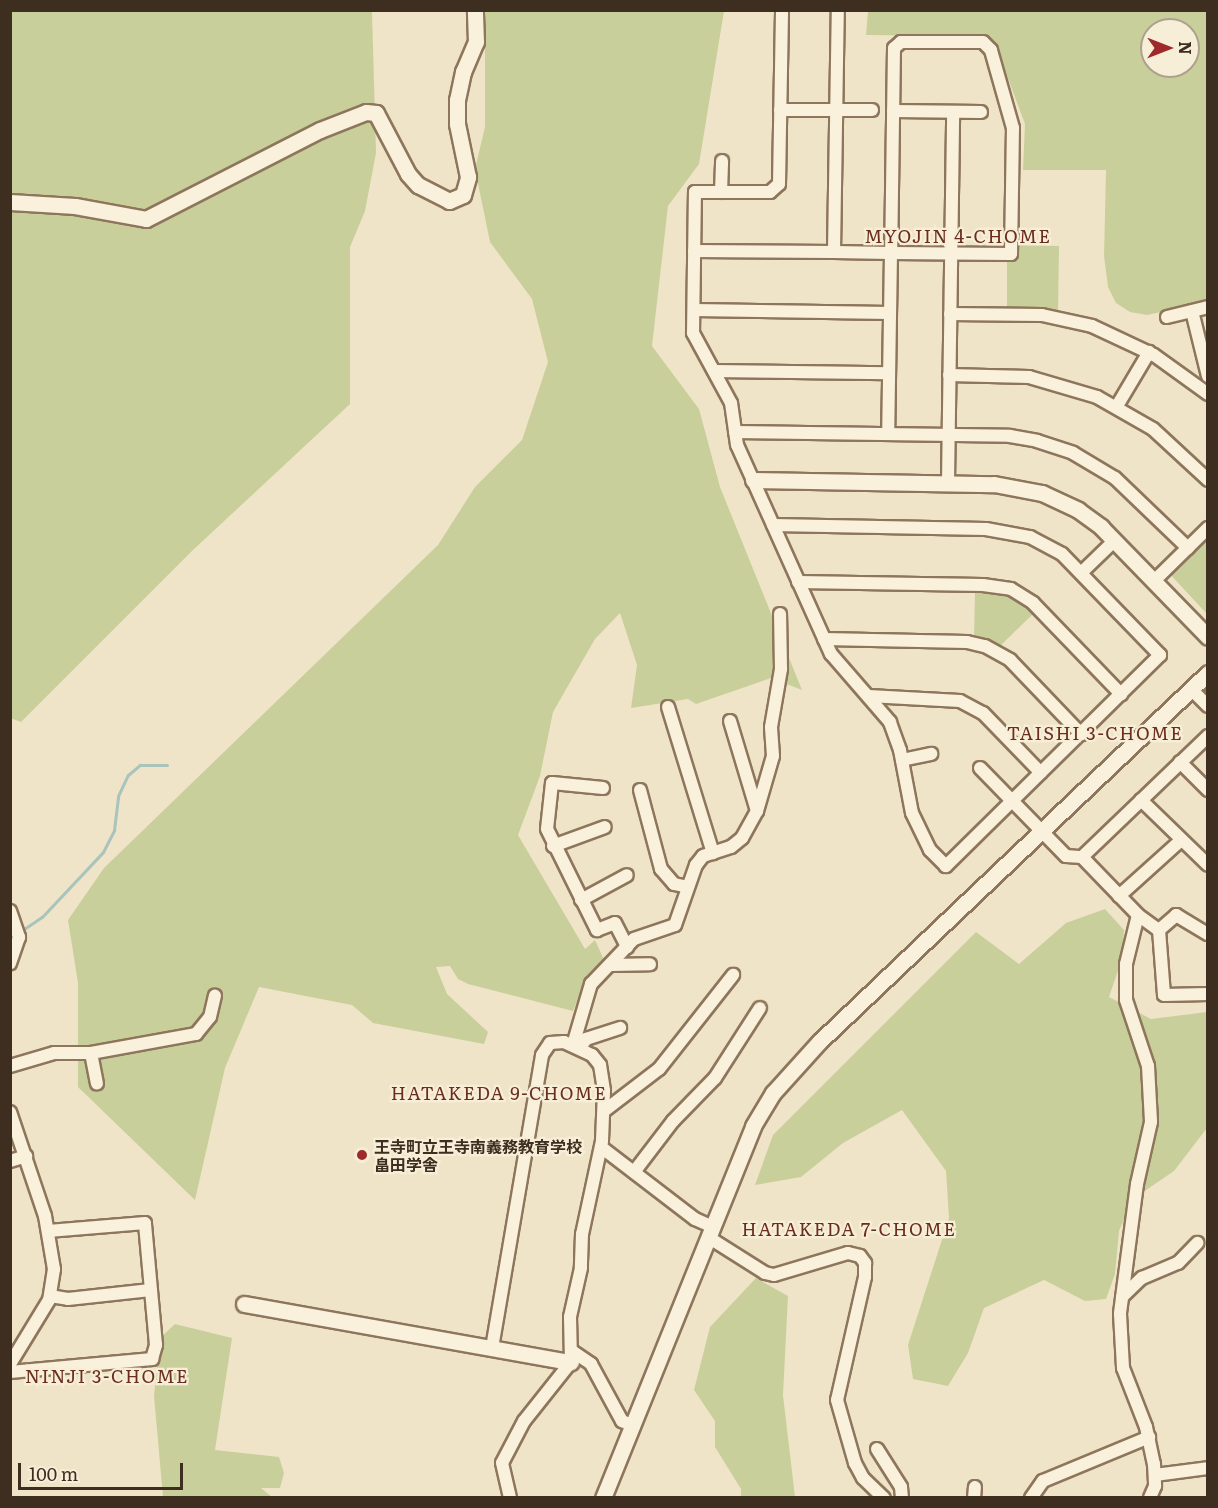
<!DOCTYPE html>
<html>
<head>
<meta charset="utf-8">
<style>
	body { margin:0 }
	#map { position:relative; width:1218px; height:1508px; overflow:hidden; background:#f0e4c8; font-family:Literata,"Noto Sans JP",serif }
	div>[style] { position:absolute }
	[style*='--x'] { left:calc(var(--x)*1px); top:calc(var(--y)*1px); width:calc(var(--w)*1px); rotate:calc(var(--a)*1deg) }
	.green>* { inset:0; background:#c9cf9b }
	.stream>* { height:3px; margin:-1.5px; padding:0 1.5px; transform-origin:1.5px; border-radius:1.5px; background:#a9c4bc }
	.roads { filter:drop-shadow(2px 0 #8d765c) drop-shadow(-2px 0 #8d765c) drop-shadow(0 2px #8d765c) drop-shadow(0 -2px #8d765c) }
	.minor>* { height:12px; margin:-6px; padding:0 6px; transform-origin:6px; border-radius:6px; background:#faf1dc }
	.tertiary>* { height:15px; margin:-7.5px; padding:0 7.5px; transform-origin:7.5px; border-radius:7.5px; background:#faf1dc }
	.dots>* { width:16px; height:16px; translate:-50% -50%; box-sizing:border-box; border:3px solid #f7eed8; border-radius:50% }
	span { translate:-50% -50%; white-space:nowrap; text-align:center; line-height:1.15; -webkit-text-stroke:4.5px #f7eed8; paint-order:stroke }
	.poi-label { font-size:16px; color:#3d2e20; font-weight:700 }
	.left { translate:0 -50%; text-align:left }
	.neighbourhood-label { font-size:18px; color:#6b2e1e; letter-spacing:1.5px }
	.frame { position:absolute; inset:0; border:12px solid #3d2e20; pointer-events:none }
	.north { position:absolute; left:1140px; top:18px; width:60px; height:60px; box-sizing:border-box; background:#f7eed8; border:2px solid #ada18e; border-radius:50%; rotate:90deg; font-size:16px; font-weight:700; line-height:24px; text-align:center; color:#3d2e20 }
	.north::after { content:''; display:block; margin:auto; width:21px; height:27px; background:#9e2a2b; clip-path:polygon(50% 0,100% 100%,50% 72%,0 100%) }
	.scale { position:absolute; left:18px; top:1463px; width:165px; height:27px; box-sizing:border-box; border:3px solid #3d2e20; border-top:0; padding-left:8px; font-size:18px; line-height:21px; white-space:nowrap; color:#3d2e20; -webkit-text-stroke:4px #f7eed8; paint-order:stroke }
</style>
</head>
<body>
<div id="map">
	<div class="green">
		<div style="clip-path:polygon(10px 11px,372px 11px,376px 153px,365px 211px,350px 247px,350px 404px,193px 550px,21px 722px,10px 718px)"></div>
		<div style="clip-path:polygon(485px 11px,724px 11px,699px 164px,668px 206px,652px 346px,699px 409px,720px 487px,802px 690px,771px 678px,696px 704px,688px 699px,631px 708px,637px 665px,620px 613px,595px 639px,553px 712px,540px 776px,518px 835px,585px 949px,595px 940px,605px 962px,585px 981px,573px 1011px,468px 984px,458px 979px,450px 966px,436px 967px,447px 994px,488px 1032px,484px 1044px,373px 1023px,352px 1005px,259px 987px,225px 1068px,195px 1200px,78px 1087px,78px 983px,68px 920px,104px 868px,438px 545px,475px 487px,522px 440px,548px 362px,532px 299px,490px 242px,475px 169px,485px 127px)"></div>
		<div style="clip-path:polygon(evenodd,868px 11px,1207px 11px,1207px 302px,1147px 315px,1130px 312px,1116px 303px,1108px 287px,1104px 256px,1106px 170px,1023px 170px,1025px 124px,997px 49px,984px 36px,866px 35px,868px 11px,1152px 30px,1188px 30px,1188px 66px,1152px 66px,1152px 30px)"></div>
		<div style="clip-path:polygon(1018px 245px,1059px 246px,1058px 312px,1007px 309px,1007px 261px,1018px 261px)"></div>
		<div style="clip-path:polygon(1207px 535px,1207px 614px,1167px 571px)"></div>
		<div style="clip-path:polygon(975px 591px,1007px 594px,1034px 613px,999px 647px,974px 639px)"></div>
		<div style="clip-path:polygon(1105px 909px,1124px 930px,1122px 959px,1109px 997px,1151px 1019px,1207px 1012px,1207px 1128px,1174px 1171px,1133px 1199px,1119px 1231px,1115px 1274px,1106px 1299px,1085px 1301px,1044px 1280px,984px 1308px,968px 1353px,948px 1386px,913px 1379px,908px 1345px,949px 1218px,946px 1171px,902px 1110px,843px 1143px,801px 1177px,755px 1185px,773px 1135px,976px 932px,1019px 964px,1066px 923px)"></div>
		<div style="clip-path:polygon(756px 1278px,788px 1296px,783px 1395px,795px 1497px,741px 1497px,741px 1489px,715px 1447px,715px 1421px,694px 1390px,710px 1327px)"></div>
		<div style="clip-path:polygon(175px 1324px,232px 1338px,215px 1450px,279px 1457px,284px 1473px,280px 1488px,261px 1488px,272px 1497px,163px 1497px,154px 1396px,160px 1338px)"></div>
	</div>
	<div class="stream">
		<div style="--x:21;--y:931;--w:25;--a:-34"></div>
		<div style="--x:42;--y:917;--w:89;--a:-46.8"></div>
		<div style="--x:103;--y:852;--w:25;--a:-63"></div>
		<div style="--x:114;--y:830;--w:34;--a:-83"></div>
		<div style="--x:118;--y:796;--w:23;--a:-65"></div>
		<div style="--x:128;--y:775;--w:16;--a:-40"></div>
		<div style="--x:140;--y:765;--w:27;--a:0"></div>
	</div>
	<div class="roads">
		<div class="minor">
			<div style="--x:780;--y:110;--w:92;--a:0"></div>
			<div style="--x:893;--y:111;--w:88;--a:0.7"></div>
			<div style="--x:721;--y:192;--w:31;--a:-88"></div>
			<div style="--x:694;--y:251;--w:140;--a:0.4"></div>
			<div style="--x:834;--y:252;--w:57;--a:1"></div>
			<div style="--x:891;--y:253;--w:120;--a:0.5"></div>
			<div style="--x:1011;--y:254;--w:126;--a:-89.1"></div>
			<div style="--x:1013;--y:128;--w:81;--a:-105.8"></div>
			<div style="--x:991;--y:50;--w:11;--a:-135"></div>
			<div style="--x:983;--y:42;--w:82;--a:180"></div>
			<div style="--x:901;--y:42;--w:9;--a:139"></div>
			<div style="--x:894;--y:48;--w:205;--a:90.8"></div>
			<div style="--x:891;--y:253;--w:181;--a:90.9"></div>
			<div style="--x:834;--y:252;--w:242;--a:-89.1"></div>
			<div style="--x:694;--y:310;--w:196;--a:0.9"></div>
			<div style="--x:1192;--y:311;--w:67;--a:76.2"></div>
			<div style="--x:950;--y:314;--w:92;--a:0.6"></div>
			<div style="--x:1042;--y:315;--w:51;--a:12.4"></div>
			<div style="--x:1092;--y:326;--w:68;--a:25.1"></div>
			<div style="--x:1154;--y:355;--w:67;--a:35.8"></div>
			<div style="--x:1167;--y:317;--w:42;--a:-13.7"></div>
			<div style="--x:714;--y:371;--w:175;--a:0.7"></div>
			<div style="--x:949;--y:375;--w:80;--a:1.4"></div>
			<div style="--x:1029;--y:377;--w:71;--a:16.4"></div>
			<div style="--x:1097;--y:397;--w:64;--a:29.7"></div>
			<div style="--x:1153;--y:429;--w:75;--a:42.8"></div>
			<div style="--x:1117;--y:406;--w:63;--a:-59.3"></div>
			<div style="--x:735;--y:432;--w:275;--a:0.8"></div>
			<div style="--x:1010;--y:436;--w:27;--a:10"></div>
			<div style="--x:1037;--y:441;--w:38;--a:18"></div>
			<div style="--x:1073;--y:453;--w:49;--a:30.8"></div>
			<div style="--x:1115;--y:478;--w:101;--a:43.8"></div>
			<div style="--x:948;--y:483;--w:371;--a:-89.2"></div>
			<div style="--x:773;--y:525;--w:213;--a:1.1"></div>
			<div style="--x:986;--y:529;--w:45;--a:10.3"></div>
			<div style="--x:1030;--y:537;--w:36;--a:28"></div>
			<div style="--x:1062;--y:554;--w:141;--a:45.9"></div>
			<div style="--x:1160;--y:655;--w:301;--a:135.4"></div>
			<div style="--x:946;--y:866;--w:23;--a:-135"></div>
			<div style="--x:930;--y:850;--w:41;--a:-115.9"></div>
			<div style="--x:912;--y:813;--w:64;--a:-100.8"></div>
			<div style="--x:900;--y:750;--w:30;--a:-110"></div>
			<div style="--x:890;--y:722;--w:90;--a:-130.9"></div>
			<div style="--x:831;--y:654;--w:229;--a:-114.2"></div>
			<div style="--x:737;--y:445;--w:42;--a:-98.1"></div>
			<div style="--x:731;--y:403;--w:80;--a:-118.5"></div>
			<div style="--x:693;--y:333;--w:141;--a:-89.2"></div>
			<div style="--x:695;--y:192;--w:75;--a:0"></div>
			<div style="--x:770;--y:192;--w:12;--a:-42"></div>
			<div style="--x:779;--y:184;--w:174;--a:-89"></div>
			<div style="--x:1081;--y:573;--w:46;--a:-44.1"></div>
			<div style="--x:1154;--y:581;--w:76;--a:-44.5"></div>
			<div style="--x:798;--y:582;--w:185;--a:0.9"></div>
			<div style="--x:983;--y:585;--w:28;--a:8"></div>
			<div style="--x:1011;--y:589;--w:26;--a:32"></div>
			<div style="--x:1033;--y:603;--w:127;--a:46"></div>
			<div style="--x:824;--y:639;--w:143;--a:1.2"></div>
			<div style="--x:967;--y:642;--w:18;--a:13"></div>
			<div style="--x:985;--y:646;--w:29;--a:29"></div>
			<div style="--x:1010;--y:660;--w:103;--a:46.2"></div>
			<div style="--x:1191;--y:689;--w:24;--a:45"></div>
			<div style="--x:869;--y:696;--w:91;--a:3.1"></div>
			<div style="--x:960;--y:701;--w:26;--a:28"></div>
			<div style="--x:983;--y:713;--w:83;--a:46"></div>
			<div style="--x:668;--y:707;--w:153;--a:72.9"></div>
			<div style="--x:730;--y:721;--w:94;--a:73.3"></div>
			<div style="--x:902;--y:760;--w:30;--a:-12"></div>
			<div style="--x:1180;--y:762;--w:40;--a:45"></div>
			<div style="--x:980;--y:768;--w:123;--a:45.7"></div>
			<div style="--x:1066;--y:856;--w:16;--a:4"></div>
			<div style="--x:1082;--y:857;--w:81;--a:46"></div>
			<div style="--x:1138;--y:915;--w:50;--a:103.8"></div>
			<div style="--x:1126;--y:964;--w:36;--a:90"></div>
			<div style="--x:1126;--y:1000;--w:70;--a:71.6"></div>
			<div style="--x:1148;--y:1066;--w:56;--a:86.9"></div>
			<div style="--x:1151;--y:1122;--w:64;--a:102.7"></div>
			<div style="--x:1137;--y:1184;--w:131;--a:97.5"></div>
			<div style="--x:1120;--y:1314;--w:54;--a:86.8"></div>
			<div style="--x:1123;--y:1368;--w:63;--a:68.7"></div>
			<div style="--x:1146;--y:1427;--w:38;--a:78"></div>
			<div style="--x:1154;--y:1464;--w:22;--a:87"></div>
			<div style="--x:1155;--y:1486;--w:13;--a:113"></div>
			<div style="--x:603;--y:788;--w:51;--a:-174.4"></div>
			<div style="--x:552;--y:783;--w:46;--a:96.2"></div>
			<div style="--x:547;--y:829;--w:113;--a:63.7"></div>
			<div style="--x:597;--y:930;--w:19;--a:-21"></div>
			<div style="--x:615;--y:923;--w:27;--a:63"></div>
			<div style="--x:640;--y:790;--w:82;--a:75.1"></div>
			<div style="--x:661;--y:869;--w:20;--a:49"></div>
			<div style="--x:674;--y:884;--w:14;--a:12"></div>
			<div style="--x:1141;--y:800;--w:93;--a:44.1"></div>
			<div style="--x:553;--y:846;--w:55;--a:-20.1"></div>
			<div style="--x:1082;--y:857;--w:175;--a:-43.8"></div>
			<div style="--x:1119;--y:896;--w:82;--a:-42"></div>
			<div style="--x:581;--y:900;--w:52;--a:-28.5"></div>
			<div style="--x:10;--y:911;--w:28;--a:71"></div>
			<div style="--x:19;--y:937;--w:28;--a:109"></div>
			<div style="--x:1138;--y:915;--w:26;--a:36"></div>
			<div style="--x:1159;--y:930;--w:65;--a:85.6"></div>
			<div style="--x:1164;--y:995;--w:44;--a:-1.3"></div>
			<div style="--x:1159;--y:930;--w:23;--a:-41"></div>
			<div style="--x:1176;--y:915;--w:37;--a:31"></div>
			<div style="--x:611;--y:965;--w:39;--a:-1"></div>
			<div style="--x:573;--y:1045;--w:64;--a:-73.6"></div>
			<div style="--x:591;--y:984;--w:62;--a:-46.3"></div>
			<div style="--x:634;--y:939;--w:43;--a:-18.9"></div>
			<div style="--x:675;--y:925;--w:64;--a:-70.7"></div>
			<div style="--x:696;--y:865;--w:11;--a:-52"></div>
			<div style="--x:703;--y:856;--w:29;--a:-18"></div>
			<div style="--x:731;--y:847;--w:14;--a:-39"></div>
			<div style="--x:742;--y:838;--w:31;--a:-61"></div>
			<div style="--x:757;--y:811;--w:57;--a:-73.8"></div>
			<div style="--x:773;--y:756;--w:29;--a:-94"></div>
			<div style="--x:771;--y:727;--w:59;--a:-80.2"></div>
			<div style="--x:781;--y:669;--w:55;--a:-91"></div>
			<div style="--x:580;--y:1048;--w:11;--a:-56"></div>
			<div style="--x:586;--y:1039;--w:36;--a:-18"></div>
			<div style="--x:91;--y:1053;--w:31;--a:79"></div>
			<div style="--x:10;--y:1066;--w:46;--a:-16.5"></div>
			<div style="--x:54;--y:1053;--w:37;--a:0"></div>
			<div style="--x:91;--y:1053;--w:107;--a:-10.3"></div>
			<div style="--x:196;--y:1034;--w:22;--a:-51"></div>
			<div style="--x:210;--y:1017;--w:22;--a:-77"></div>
			<div style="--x:604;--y:1111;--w:69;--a:-37.4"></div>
			<div style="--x:659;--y:1069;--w:120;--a:-51.8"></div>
			<div style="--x:10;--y:1112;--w:110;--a:71.4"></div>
			<div style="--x:45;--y:1216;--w:54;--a:80.4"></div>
			<div style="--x:54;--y:1269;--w:31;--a:99"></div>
			<div style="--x:49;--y:1300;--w:75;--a:121.4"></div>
			<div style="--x:601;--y:1147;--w:118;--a:37.5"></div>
			<div style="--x:695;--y:1219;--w:20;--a:24"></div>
			<div style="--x:10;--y:1161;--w:17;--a:-17"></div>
			<div style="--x:634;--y:1172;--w:64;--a:-52.6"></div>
			<div style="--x:673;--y:1121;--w:60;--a:-45.7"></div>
			<div style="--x:715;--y:1078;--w:83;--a:-57.3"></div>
			<div style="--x:708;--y:1237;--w:67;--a:32.3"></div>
			<div style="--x:765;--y:1273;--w:9;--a:13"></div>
			<div style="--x:774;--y:1275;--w:77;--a:-16.6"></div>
			<div style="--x:848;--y:1253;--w:12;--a:14"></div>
			<div style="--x:860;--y:1256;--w:9;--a:54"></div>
			<div style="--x:865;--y:1263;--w:14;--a:90"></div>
			<div style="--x:865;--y:1277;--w:126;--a:102.8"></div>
			<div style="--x:837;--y:1400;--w:66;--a:74.1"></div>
			<div style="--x:855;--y:1463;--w:17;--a:62"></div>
			<div style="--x:863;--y:1478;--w:29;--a:44"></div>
			<div style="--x:50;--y:1296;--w:18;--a:9"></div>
			<div style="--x:68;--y:1299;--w:83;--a:-6.2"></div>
			<div style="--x:1122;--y:1297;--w:28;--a:-44"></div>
			<div style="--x:1142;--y:1278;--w:39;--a:-23"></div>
			<div style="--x:1178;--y:1263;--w:28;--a:-46"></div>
			<div style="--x:492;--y:1348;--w:297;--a:-80.3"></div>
			<div style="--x:542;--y:1055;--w:14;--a:-56"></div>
			<div style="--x:550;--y:1043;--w:14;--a:-4"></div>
			<div style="--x:564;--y:1042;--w:31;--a:25"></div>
			<div style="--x:592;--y:1055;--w:13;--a:51"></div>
			<div style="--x:600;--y:1065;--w:26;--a:81"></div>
			<div style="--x:604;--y:1091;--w:50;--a:92.3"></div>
			<div style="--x:602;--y:1141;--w:95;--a:102.1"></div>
			<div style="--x:582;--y:1234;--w:34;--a:92"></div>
			<div style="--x:581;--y:1268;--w:50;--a:102.7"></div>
			<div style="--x:570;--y:1317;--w:45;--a:88.7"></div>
			<div style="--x:571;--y:1362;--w:75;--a:128.5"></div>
			<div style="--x:524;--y:1421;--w:47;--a:117.6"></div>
			<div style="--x:502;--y:1463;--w:36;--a:77"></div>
			<div style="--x:572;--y:1351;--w:23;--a:34"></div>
			<div style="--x:591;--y:1364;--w:65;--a:61.5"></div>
			<div style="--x:622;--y:1421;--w:13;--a:23"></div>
			<div style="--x:10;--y:1372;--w:143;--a:-5.2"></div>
			<div style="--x:152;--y:1359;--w:15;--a:-74"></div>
			<div style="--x:156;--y:1345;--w:122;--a:-95.2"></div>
			<div style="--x:145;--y:1223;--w:97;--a:175.3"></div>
			<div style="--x:877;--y:1449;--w:45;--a:57.7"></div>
			<div style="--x:901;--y:1487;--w:11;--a:85"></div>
			<div style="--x:1155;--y:1475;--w:53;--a:-7.5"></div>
			<div style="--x:974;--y:1498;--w:11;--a:-85"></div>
			<div style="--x:1031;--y:1498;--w:21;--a:-55"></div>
			<div style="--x:1043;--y:1481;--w:115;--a:-22.5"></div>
		</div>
		<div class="tertiary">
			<div style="--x:10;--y:202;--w:65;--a:3.5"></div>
			<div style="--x:75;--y:206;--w:72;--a:10.4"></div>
			<div style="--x:146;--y:219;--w:195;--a:-27.1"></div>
			<div style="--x:320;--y:130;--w:49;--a:-21.4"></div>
			<div style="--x:366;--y:112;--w:10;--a:6"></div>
			<div style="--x:376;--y:113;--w:69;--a:62.3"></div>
			<div style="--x:408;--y:174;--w:15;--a:48"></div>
			<div style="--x:418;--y:185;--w:35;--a:27"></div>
			<div style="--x:449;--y:201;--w:15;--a:-23"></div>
			<div style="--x:463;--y:195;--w:19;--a:-74"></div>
			<div style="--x:468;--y:177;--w:54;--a:-101.7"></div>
			<div style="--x:457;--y:124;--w:24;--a:-90"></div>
			<div style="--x:457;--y:100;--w:29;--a:-78"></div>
			<div style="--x:463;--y:72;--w:33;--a:-67"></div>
			<div style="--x:476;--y:42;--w:32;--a:-92"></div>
			<div style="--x:753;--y:480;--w:241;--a:1"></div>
			<div style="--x:994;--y:484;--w:49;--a:10.6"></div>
			<div style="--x:1042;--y:493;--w:40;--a:25"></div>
			<div style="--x:1078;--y:510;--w:29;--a:36"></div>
			<div style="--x:1101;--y:527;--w:153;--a:45.8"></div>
			<div style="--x:244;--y:1304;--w:332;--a:10.1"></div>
			<div style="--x:603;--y:1498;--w:401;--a:-68"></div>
			<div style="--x:753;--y:1126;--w:39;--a:-59"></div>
			<div style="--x:773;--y:1093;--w:69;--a:-48"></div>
			<div style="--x:819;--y:1042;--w:536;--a:-43.49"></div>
		</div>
	</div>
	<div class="dots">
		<div style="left:362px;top:1155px;background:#9e2a2b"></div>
	</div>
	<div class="poi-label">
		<span class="left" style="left:374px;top:1155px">王寺町立王寺南義務教育学校<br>畠田学舎</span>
	</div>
	<div class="neighbourhood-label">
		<span style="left:958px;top:236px">MYOJIN 4-CHOME</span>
		<span style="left:1095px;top:733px">TAISHI 3-CHOME</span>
		<span style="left:499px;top:1093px">HATAKEDA 9-CHOME</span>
		<span style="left:849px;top:1229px">HATAKEDA 7-CHOME</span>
		<span style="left:107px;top:1376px">NINJI 3-CHOME</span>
	</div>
	<div class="frame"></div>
	<div class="north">N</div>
	<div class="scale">100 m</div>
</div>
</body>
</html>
